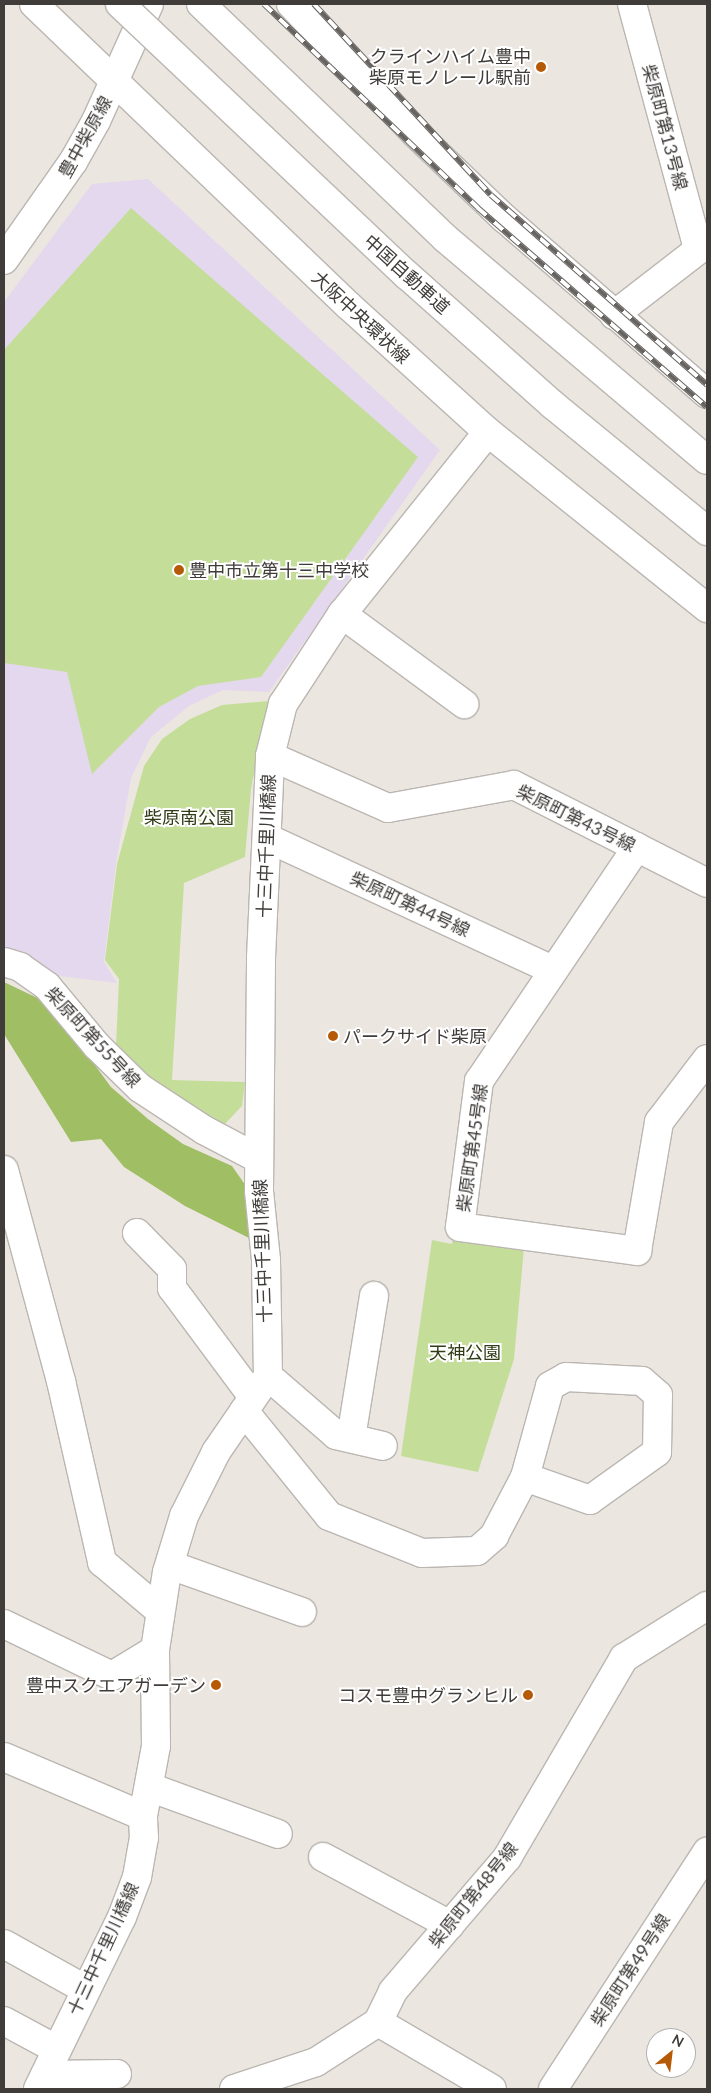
<!DOCTYPE html>
<html>
<head>
<meta charset="utf-8">
<style>
	body { margin:0 }
	#map { position:relative; width:711px; height:2093px; overflow:hidden; background:#ece6e1; font-family:Lato,"Noto Sans JP",sans-serif }
	div>[style] { position:absolute }
	[style*='--x'] { left:calc(var(--x)*1px); top:calc(var(--y)*1px); width:calc(var(--w)*1px); rotate:calc(var(--a)*1deg) }
	.education>* { inset:0; background:#e3d8ed }
	.green>* { inset:0; background:#c4de9a }
	.forest>* { inset:0; background:#a0bf65 }
	.roads { filter:drop-shadow(1px 0 #bbb6b1) drop-shadow(-1px 0 #bbb6b1) drop-shadow(0 1px #bbb6b1) drop-shadow(0 -1px #bbb6b1) }
	.minor>* { height:28px; margin:-14px; padding:0 14px; transform-origin:14px; border-radius:14px; background:#fff }
	.major>* { height:28px; margin:-14px; padding:0 14px; transform-origin:14px; border-radius:14px; background:#fff }
	.highway>* { height:28px; margin:-14px; padding:0 14px; transform-origin:14px; border-radius:14px; background:#fff }
	.rail>* { height:5.5px; margin-top:-2.75px; transform-origin:0; background:repeating-linear-gradient(90deg,#fff 0 11px,#666360 0 22px); box-sizing:border-box; border-block:1px solid #666360 }
	.bridges { filter:drop-shadow(1px 0 #bbb6b1) drop-shadow(-1px 0 #bbb6b1) drop-shadow(0 1px #bbb6b1) drop-shadow(0 -1px #bbb6b1) }
	.highway-bridge>* { height:28px; margin:-14px; padding:0 14px; transform-origin:14px; border-radius:14px; background:#fff }
	.dots>* { width:14px; height:14px; translate:-50% -50%; box-sizing:border-box; border:2px solid #fff; border-radius:50% }
	span { translate:-50% -50%; white-space:nowrap; text-align:center; line-height:1.15; -webkit-text-stroke:4px #fff; paint-order:stroke }
	.poi-label { font-size:18px; color:#3f3c3a }
	.right { translate:-100% -50%; text-align:right }
	.left { translate:0 -50%; text-align:left }
	.street-label { font-size:18px; color:#3f3c3a }
	.park-label { font-size:18px; color:#303d17 }
	.frame { position:absolute; inset:0; border:5px solid #3f3c3a; pointer-events:none }
	.north { position:absolute; left:646px; top:2028px; width:50px; height:50px; box-sizing:border-box; background:#fff; border:1px solid #b2b1b0; border-radius:50%; rotate:29deg; font-size:14px; font-weight:700; line-height:20px; text-align:center; color:#3f3c3a }
	.north::after { content:''; display:block; margin:auto; width:18px; height:22px; background:#b75a07; clip-path:polygon(50% 0,100% 100%,50% 72%,0 100%) }
</style>
</head>
<body>
<div id="map">
	<div class="education">
		<div style="clip-path:polygon(148px 179px,440px 450px,269px 692px,223px 690px,189px 706px,151px 737px,131px 778px,116px 863px,104px 962px,117px 983px,52px 975px,4px 951px,4px 302px,92px 184px)"></div>
	</div>
	<div class="green">
		<div style="clip-path:polygon(131px 208px,418px 457px,261px 677px,198px 686px,159px 707px,92px 774px,67px 672px,4px 663px,4px 350px)"></div>
		<div style="clip-path:polygon(268px 701px,251px 789px,245px 857px,184px 883px,172px 1080px,245px 1082px,242px 1106px,223px 1126px,166px 1091px,116px 1046px,119px 979px,105px 960px,117px 864px,144px 766px,162px 739px,190px 719px,222px 705px)"></div>
		<div style="clip-path:polygon(453px 1238px,524px 1248px,514px 1359px,478px 1472px,401px 1456px,432px 1240px,452px 1244px)"></div>
	</div>
	<div class="forest">
		<div style="clip-path:polygon(4px 982px,50px 1004px,111px 1087px,148px 1119px,183px 1144px,232px 1166px,246px 1186px,250px 1204px,249px 1238px,185px 1206px,124px 1167px,101px 1139px,71px 1142px,4px 1034px)"></div>
	</div>
	<div class="roads">
		<div class="minor">
			<div style="--x:632;--y:4;--w:254;--a:74.9"></div>
			<div style="--x:4;--y:260;--w:120;--a:-54.9"></div>
			<div style="--x:73;--y:162;--w:47;--a:-60.7"></div>
			<div style="--x:96;--y:121;--w:128;--a:-65.6"></div>
			<div style="--x:614;--y:315;--w:118;--a:-37.7"></div>
			<div style="--x:342;--y:614;--w:152;--a:36.4"></div>
			<div style="--x:270;--y:756;--w:129;--a:23.8"></div>
			<div style="--x:388;--y:808;--w:128;--a:-10.3"></div>
			<div style="--x:514;--y:785;--w:216;--a:26.9"></div>
			<div style="--x:267;--y:838;--w:315;--a:24.8"></div>
			<div style="--x:637;--y:847;--w:282;--a:124"></div>
			<div style="--x:479;--y:1081;--w:147;--a:97.4"></div>
			<div style="--x:460;--y:1227;--w:179;--a:7.7"></div>
			<div style="--x:637;--y:1251;--w:131;--a:-80.3"></div>
			<div style="--x:659;--y:1122;--w:79;--a:-52.7"></div>
			<div style="--x:4;--y:962;--w:17;--a:17"></div>
			<div style="--x:20;--y:967;--w:33;--a:35"></div>
			<div style="--x:47;--y:986;--w:78;--a:50.2"></div>
			<div style="--x:97;--y:1046;--w:60;--a:44.3"></div>
			<div style="--x:140;--y:1088;--w:77;--a:33.3"></div>
			<div style="--x:204;--y:1130;--w:62;--a:27.8"></div>
			<div style="--x:4;--y:1170;--w:219;--a:74.9"></div>
			<div style="--x:61;--y:1381;--w:186;--a:77.2"></div>
			<div style="--x:102;--y:1562;--w:76;--a:40.2"></div>
			<div style="--x:137;--y:1233;--w:50;--a:45.8"></div>
			<div style="--x:172;--y:1269;--w:19;--a:90"></div>
			<div style="--x:172;--y:1288;--w:136;--a:53.4"></div>
			<div style="--x:268;--y:1376;--w:90;--a:40.9"></div>
			<div style="--x:336;--y:1435;--w:48;--a:13.2"></div>
			<div style="--x:244;--y:1411;--w:135;--a:51"></div>
			<div style="--x:329;--y:1516;--w:100;--a:21.7"></div>
			<div style="--x:422;--y:1553;--w:55;--a:-2.1"></div>
			<div style="--x:477;--y:1551;--w:23;--a:-41"></div>
			<div style="--x:494;--y:1536;--w:67;--a:-62.3"></div>
			<div style="--x:525;--y:1477;--w:94;--a:-74.6"></div>
			<div style="--x:550;--y:1386;--w:18;--a:-29"></div>
			<div style="--x:566;--y:1377;--w:76;--a:3"></div>
			<div style="--x:642;--y:1381;--w:21;--a:41"></div>
			<div style="--x:658;--y:1395;--w:57;--a:91"></div>
			<div style="--x:657;--y:1452;--w:82;--a:144.4"></div>
			<div style="--x:590;--y:1500;--w:69;--a:-160.5"></div>
			<div style="--x:351;--y:1438;--w:144;--a:-80.8"></div>
			<div style="--x:170;--y:1565;--w:140;--a:19.6"></div>
			<div style="--x:4;--y:1624;--w:120;--a:25.7"></div>
			<div style="--x:112;--y:1676;--w:50;--a:-31.2"></div>
			<div style="--x:4;--y:1757;--w:151;--a:23"></div>
			<div style="--x:149;--y:1787;--w:137;--a:20"></div>
			<div style="--x:323;--y:1857;--w:144;--a:28.2"></div>
			<div style="--x:4;--y:1944;--w:93;--a:29.1"></div>
			<div style="--x:4;--y:2021;--w:59;--a:28.3"></div>
			<div style="--x:378;--y:2022;--w:132;--a:30.4"></div>
			<div style="--x:45;--y:2075;--w:72;--a:-0.8"></div>
			<div style="--x:38;--y:2089;--w:191;--a:-64"></div>
			<div style="--x:122;--y:1917;--w:43;--a:-69.4"></div>
			<div style="--x:137;--y:1877;--w:40;--a:-80"></div>
			<div style="--x:144;--y:1838;--w:22;--a:-93"></div>
			<div style="--x:143;--y:1816;--w:71;--a:-79.5"></div>
			<div style="--x:156;--y:1746;--w:96;--a:-90.6"></div>
			<div style="--x:155;--y:1650;--w:79;--a:-81.3"></div>
			<div style="--x:167;--y:1572;--w:59;--a:-73.1"></div>
			<div style="--x:184;--y:1516;--w:72;--a:-63.4"></div>
			<div style="--x:216;--y:1452;--w:92;--a:-55.6"></div>
			<div style="--x:268;--y:1376;--w:116;--a:-91"></div>
			<div style="--x:266;--y:1260;--w:69;--a:-95.8"></div>
			<div style="--x:259;--y:1191;--w:233;--a:-89.5"></div>
			<div style="--x:261;--y:958;--w:202;--a:-87.4"></div>
			<div style="--x:270;--y:756;--w:54;--a:-76"></div>
			<div style="--x:283;--y:704;--w:108;--a:-56.8"></div>
			<div style="--x:342;--y:614;--w:233;--a:-51.3"></div>
			<div style="--x:234;--y:2089;--w:86;--a:-18.2"></div>
			<div style="--x:316;--y:2062;--w:74;--a:-32.8"></div>
			<div style="--x:378;--y:2022;--w:34;--a:-64"></div>
			<div style="--x:393;--y:1991;--w:175;--a:-49.4"></div>
			<div style="--x:507;--y:1858;--w:232;--a:-59.7"></div>
			<div style="--x:624;--y:1658;--w:98;--a:-32.1"></div>
			<div style="--x:553;--y:2089;--w:283;--a:-57"></div>
		</div>
		<div class="major">
			<div style="--x:34;--y:4;--w:436;--a:43.8"></div>
			<div style="--x:349;--y:306;--w:188;--a:42.2"></div>
			<div style="--x:488;--y:432;--w:281;--a:38.8"></div>
			<div style="--x:291;--y:4;--w:180;--a:46.1"></div>
			<div style="--x:416;--y:134;--w:122;--a:43.7"></div>
			<div style="--x:504;--y:218;--w:269;--a:40.9"></div>
		</div>
		<div class="highway">
			<div style="--x:201;--y:4;--w:338;--a:43.8"></div>
			<div style="--x:445;--y:238;--w:343;--a:40.3"></div>
		</div>
	</div>
	<div class="rail">
		<div style="--x:264;--y:4;--w:296;--a:43.6"></div>
		<div style="--x:478;--y:208;--w:303;--a:41"></div>
		<div style="--x:314;--y:4;--w:260;--a:47.2"></div>
		<div style="--x:491;--y:195;--w:288;--a:41.3"></div>
	</div>
	<div class="bridges">
		<div class="highway-bridge">
			<div style="--x:120;--y:4;--w:395;--a:43.4"></div>
			<div style="--x:407;--y:275;--w:195;--a:41.7"></div>
			<div style="--x:553;--y:405;--w:199;--a:39.3"></div>
		</div>
	</div>
	<div class="dots">
		<div style="left:541px;top:67px;background:#b75a07"></div>
		<div style="left:179px;top:570px;background:#b75a07"></div>
		<div style="left:333px;top:1036px;background:#b75a07"></div>
		<div style="left:216px;top:1685px;background:#b75a07"></div>
		<div style="left:528px;top:1695px;background:#b75a07"></div>
	</div>
	<div class="poi-label">
		<span class="right" style="left:531px;top:67px">クラインハイム豊中<br>柴原モノレール駅前</span>
		<span class="left" style="left:189px;top:570px">豊中市立第十三中学校</span>
		<span class="left" style="left:343px;top:1036px">パークサイド柴原</span>
		<span class="right" style="left:206px;top:1685px">豊中スクエアガーデン</span>
		<span class="right" style="left:518px;top:1695px">コスモ豊中グランヒル</span>
	</div>
	<div class="street-label">
		<span style="left:665px;top:127px;rotate:75deg">柴原町第13号線</span>
		<span style="left:85px;top:137px;rotate:-61deg">豊中柴原線</span>
		<span style="left:407px;top:274px;rotate:42deg">中国自動車道</span>
		<span style="left:361px;top:317px;rotate:43deg">大阪中央環状線</span>
		<span style="left:576px;top:818px;rotate:26deg">柴原町第43号線</span>
		<span style="left:266px;top:846px;rotate:-88deg">十三中千里川橋線</span>
		<span style="left:410px;top:904px;rotate:25deg">柴原町第44号線</span>
		<span style="left:93px;top:1037px;rotate:47deg">柴原町第55号線</span>
		<span style="left:472px;top:1148px;rotate:-82deg">柴原町第45号線</span>
		<span style="left:262px;top:1251px;rotate:-92deg">十三中千里川橋線</span>
		<span style="left:473px;top:1895px;rotate:-51deg">柴原町第48号線</span>
		<span style="left:103px;top:1949px;rotate:-65deg">十三中千里川橋線</span>
		<span style="left:630px;top:1970px;rotate:-57deg">柴原町第49号線</span>
	</div>
	<div class="park-label">
		<span style="left:189px;top:817px">柴原南公園</span>
		<span style="left:465px;top:1352px">天神公園</span>
	</div>
	<div class="frame"></div>
	<div class="north">N</div>
</div>
</body>
</html>
